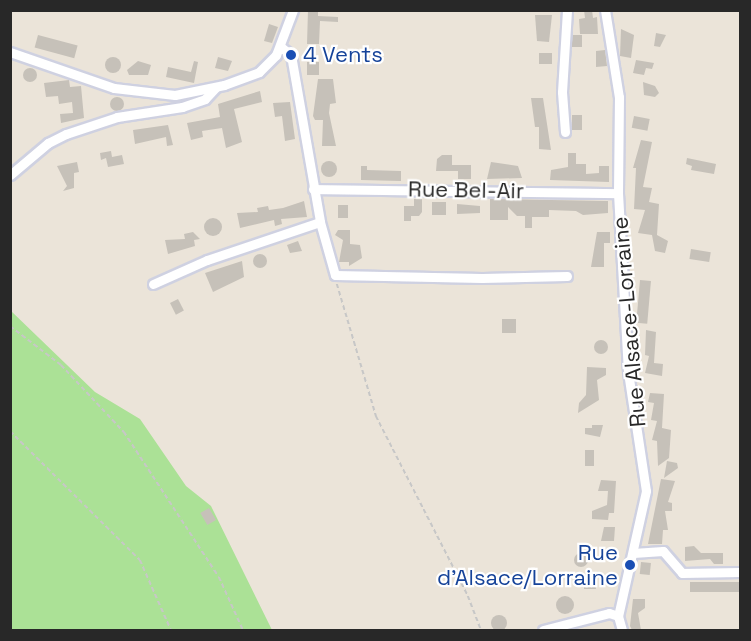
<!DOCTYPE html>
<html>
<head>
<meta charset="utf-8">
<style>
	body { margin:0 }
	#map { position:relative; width:751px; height:641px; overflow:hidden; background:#ebe4d9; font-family:"Space Grotesk",sans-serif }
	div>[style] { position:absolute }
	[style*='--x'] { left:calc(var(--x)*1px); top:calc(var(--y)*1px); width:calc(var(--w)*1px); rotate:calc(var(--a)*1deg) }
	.green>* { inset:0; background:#abe196 }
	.building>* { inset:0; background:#c6c1b9; transform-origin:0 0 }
	.round { border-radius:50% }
	.path>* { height:1.5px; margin-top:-0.75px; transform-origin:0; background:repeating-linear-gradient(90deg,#c7c7c7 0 4.5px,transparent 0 7.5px) }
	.roads { filter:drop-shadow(2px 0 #cfd1e1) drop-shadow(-2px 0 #cfd1e1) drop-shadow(0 2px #cfd1e1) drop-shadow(0 -2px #cfd1e1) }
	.minor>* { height:9px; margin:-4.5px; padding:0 4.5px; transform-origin:4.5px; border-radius:4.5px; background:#fff }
	.dots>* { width:16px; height:16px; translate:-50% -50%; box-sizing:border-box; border:3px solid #fff; border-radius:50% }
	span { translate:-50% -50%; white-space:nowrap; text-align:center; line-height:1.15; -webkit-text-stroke:4.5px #fff; paint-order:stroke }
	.transit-label { font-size:22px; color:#164399 }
	.left { translate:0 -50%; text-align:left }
	.right { translate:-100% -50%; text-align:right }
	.street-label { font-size:22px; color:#282828 }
	.frame { position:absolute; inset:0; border:12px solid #282828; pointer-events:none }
</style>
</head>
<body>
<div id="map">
	<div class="green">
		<div style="clip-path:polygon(10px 310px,95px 392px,140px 419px,186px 486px,211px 506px,272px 630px,11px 630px)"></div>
	</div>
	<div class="building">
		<div style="clip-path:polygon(308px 10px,318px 10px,318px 16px,338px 17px,338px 22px,320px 21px,319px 44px,307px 44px)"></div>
		<div style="clip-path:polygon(584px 10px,592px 10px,593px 18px,597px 17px,598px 34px,580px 34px,579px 19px,585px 18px)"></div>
		<div style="clip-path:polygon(535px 15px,552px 15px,549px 42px,537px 41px)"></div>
		<div style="clip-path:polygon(269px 24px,278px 27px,272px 43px,264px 41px)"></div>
		<div style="clip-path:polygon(621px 29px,634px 35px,631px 58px,620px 56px)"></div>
		<div style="clip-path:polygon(656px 33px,666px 35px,660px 47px,654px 46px)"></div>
		<div style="left:38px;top:35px;width:41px;height:13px;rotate:15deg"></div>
		<div style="left:572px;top:35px;width:10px;height:12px"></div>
		<div style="clip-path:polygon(605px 50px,607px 66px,596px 67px,596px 51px)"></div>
		<div style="left:539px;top:53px;width:13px;height:11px"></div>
		<div style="clip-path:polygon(218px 57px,232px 61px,228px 71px,215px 68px)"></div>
		<div class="round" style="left:105px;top:57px;width:16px;height:16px"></div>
		<div style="clip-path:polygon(636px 60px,654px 63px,652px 69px,646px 68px,644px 75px,633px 73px)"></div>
		<div style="clip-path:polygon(138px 61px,151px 65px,148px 75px,129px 75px,127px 70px)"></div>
		<div style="clip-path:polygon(194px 61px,198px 62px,194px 83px,166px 77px,168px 67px,191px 72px)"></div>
		<div style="left:307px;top:62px;width:12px;height:13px"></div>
		<div class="round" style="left:23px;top:68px;width:14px;height:14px"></div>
		<div style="clip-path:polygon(318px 79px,333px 79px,336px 103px,330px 104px,329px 113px,336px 146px,322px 146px,323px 120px,315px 120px,313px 116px)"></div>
		<div style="clip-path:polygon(69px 80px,70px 87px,81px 86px,84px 118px,61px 123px,60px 114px,73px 113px,72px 102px,59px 104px,58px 96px,46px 97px,44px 83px)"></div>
		<div style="clip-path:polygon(643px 82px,655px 86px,659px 93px,655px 97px,644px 95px)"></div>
		<div style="clip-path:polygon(260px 91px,262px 102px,234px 109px,242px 142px,226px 148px,222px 128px,202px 131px,203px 137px,191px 140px,187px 123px,220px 117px,218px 104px)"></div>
		<div class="round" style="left:110px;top:97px;width:14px;height:14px"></div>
		<div style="clip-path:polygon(531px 98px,543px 98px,551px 150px,539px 149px,539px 127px,535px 127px)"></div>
		<div style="clip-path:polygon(290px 102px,295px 139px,285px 141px,282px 116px,275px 117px,273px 103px)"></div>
		<div style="left:572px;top:115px;width:10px;height:15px"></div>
		<div style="left:634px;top:116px;width:16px;height:12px;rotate:11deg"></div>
		<div style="clip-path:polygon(168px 125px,173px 145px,167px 146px,166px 137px,135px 144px,133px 130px)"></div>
		<div style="clip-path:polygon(641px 140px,652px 142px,643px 187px,652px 188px,649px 202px,659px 204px,657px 235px,668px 241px,665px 253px,655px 251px,652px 235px,638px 233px,645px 210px,634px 209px,636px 168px,633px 168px)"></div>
		<div style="clip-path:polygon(111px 151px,112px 157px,122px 155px,124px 164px,108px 167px,106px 158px,101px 160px,100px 153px)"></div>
		<div style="clip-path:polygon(568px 153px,576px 153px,576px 164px,586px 164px,586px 174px,599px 173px,599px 166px,609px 166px,609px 182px,550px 180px,551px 170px,568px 167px)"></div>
		<div style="clip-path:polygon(442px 155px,452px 155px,452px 165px,471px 165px,471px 179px,458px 179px,458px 171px,436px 171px,437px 159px)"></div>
		<div style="clip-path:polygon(687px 158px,716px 164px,714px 174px,691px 170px,692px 166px,686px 164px)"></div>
		<div class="round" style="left:321px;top:161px;width:16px;height:16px"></div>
		<div style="clip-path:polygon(77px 162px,79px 172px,74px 173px,74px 188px,63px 191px,67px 186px,57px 166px)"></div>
		<div style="clip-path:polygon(491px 162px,518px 166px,522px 178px,487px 179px)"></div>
		<div style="clip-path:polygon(361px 166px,367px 166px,367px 170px,401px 171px,401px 181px,361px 180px)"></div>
		<div style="clip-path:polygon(414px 199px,422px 199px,422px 212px,419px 216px,411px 216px,411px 221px,404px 221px,404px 206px,414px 206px)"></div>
		<div style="clip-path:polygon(490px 199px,608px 201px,608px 213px,583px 215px,576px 211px,549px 210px,549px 217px,532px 217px,532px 228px,525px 228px,525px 216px,517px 216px,508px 207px,508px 220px,490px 220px)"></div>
		<div style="clip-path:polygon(304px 201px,307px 217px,281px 219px,282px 224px,275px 226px,274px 220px,240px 228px,237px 213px,258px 212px,257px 208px,268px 206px,269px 210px,283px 208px)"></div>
		<div style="left:432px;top:202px;width:14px;height:13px"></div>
		<div style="clip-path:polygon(457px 204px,480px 206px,480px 213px,457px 214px)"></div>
		<div style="left:338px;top:205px;width:10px;height:13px"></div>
		<div class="round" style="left:204px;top:218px;width:18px;height:18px"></div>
		<div style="clip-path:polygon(338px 230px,350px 230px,350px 244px,360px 245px,362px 258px,349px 266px,349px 262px,339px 262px,343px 240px,335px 235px)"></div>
		<div style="clip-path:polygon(193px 232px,200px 239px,194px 240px,195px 246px,168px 254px,165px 240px,185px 239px,184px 234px)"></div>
		<div style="clip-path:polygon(597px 232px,610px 232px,610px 243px,604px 243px,604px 267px,591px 267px)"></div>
		<div style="clip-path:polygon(298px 241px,302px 251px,290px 253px,287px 245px)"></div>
		<div style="left:691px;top:249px;width:20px;height:10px;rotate:9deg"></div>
		<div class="round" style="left:253px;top:254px;width:14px;height:14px"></div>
		<div style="clip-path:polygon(242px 261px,244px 277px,213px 292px,205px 273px)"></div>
		<div style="left:640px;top:280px;width:11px;height:43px;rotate:5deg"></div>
		<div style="left:178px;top:299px;width:13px;height:9px;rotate:63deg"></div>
		<div style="left:502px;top:319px;width:14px;height:14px"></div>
		<div style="clip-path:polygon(646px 330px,656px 332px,654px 363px,663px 364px,662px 376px,645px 373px,649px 356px,645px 355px)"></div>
		<div class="round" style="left:594px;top:340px;width:14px;height:14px"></div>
		<div style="clip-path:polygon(587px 367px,606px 368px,606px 375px,597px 380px,599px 400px,578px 413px,579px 403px,586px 395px)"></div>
		<div style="clip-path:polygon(650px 393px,664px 394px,662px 428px,671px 430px,669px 458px,658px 466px,657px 441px,652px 440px,657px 421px,651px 420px,654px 403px,648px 402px)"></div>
		<div style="clip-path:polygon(592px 425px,603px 425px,600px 437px,585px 434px,585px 428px,592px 428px)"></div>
		<div style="left:585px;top:450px;width:9px;height:16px"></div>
		<div style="clip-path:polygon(667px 461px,677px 463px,678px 468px,664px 478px)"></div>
		<div style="clip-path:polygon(661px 479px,675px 481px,668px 502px,672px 503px,672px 511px,665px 511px,668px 530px,663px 530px,662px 544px,648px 544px)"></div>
		<div style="clip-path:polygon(601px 480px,616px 481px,614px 513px,609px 513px,608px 520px,592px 519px,592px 511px,607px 505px,608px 491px,598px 491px)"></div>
		<div style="left:209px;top:508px;width:14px;height:10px;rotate:60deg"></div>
		<div style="clip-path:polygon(604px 527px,615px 527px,614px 541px,601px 541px)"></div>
		<div style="clip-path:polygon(694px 546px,701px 553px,723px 553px,723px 564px,714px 564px,710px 559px,685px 561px,685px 547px)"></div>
		<div class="round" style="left:574px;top:553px;width:14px;height:14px"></div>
		<div style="left:641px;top:562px;width:10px;height:12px;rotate:6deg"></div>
		<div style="clip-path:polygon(584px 577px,594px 577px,596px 589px,584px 589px)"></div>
		<div style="left:741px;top:582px;width:10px;height:51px;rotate:90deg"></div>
		<div class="round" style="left:556px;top:596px;width:18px;height:18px"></div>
		<div style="clip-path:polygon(633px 599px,645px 599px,645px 608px,638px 613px,641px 630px,632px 630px,630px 626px)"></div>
		<div class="round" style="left:491px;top:615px;width:16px;height:16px"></div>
	</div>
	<div class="path">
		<div style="--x:337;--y:284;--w:138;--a:73.5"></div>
		<div style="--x:376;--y:416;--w:202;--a:62.9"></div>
		<div style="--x:468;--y:596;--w:36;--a:69"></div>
		<div style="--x:10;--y:326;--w:64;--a:37.4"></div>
		<div style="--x:61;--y:365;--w:92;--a:46.8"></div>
		<div style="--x:124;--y:432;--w:173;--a:56.8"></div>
		<div style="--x:219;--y:577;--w:58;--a:65.6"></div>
		<div style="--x:10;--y:431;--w:183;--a:44.8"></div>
		<div style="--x:140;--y:560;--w:77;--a:66.1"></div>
	</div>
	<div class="roads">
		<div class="minor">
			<div style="--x:605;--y:10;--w:88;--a:80.9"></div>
			<div style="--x:619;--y:97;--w:96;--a:90.6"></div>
			<div style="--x:618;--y:193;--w:179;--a:86.8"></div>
			<div style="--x:628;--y:372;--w:120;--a:81.4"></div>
			<div style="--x:646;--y:491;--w:128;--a:102.6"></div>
			<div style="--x:618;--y:616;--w:15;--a:74"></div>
			<div style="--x:281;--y:47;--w:13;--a:39"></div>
			<div style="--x:291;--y:55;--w:169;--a:80.1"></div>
			<div style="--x:320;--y:222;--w:55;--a:74.2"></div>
			<div style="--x:335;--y:275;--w:147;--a:1.2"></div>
			<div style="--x:482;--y:278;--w:85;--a:-1.3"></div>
			<div style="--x:10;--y:52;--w:110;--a:19.1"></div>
			<div style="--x:114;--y:88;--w:61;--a:6.5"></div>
			<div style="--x:175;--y:95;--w:50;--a:-11.5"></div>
			<div style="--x:224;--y:85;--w:37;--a:-20"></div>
			<div style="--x:259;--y:72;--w:24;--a:-45"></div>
			<div style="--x:276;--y:55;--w:48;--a:-69.3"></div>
			<div style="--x:565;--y:132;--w:40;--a:-94.3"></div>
			<div style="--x:562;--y:92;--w:82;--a:-86.5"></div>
			<div style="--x:10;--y:175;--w:50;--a:-40.1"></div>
			<div style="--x:48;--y:143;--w:20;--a:-27"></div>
			<div style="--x:66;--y:134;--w:54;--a:-18.4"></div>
			<div style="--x:117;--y:117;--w:66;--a:-8.7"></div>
			<div style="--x:182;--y:107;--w:24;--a:-19"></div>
			<div style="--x:205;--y:99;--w:16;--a:-47"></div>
			<div style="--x:313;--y:189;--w:305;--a:0.8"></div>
			<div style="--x:153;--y:284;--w:59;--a:-24"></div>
			<div style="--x:207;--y:260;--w:119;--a:-18.6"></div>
			<div style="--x:633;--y:553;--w:30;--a:-4"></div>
			<div style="--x:663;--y:551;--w:29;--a:49"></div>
			<div style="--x:682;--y:573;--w:58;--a:-1"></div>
			<div style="--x:543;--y:630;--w:68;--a:-14.4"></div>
			<div style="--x:609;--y:613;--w:9;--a:18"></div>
		</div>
	</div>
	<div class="dots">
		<div style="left:291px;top:55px;background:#1a4fb4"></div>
		<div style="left:630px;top:565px;background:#1a4fb4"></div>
	</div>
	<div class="transit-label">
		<span class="left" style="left:303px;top:55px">4 Vents</span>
		<span class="right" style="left:618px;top:565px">Rue<br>d'Alsace/Lorraine</span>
	</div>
	<div class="street-label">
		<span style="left:466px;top:190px;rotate:1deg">Rue Bel-Air</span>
		<span style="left:629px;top:322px;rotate:-95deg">Rue Alsace-Lorraine</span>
	</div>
	<div class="frame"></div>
</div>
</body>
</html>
